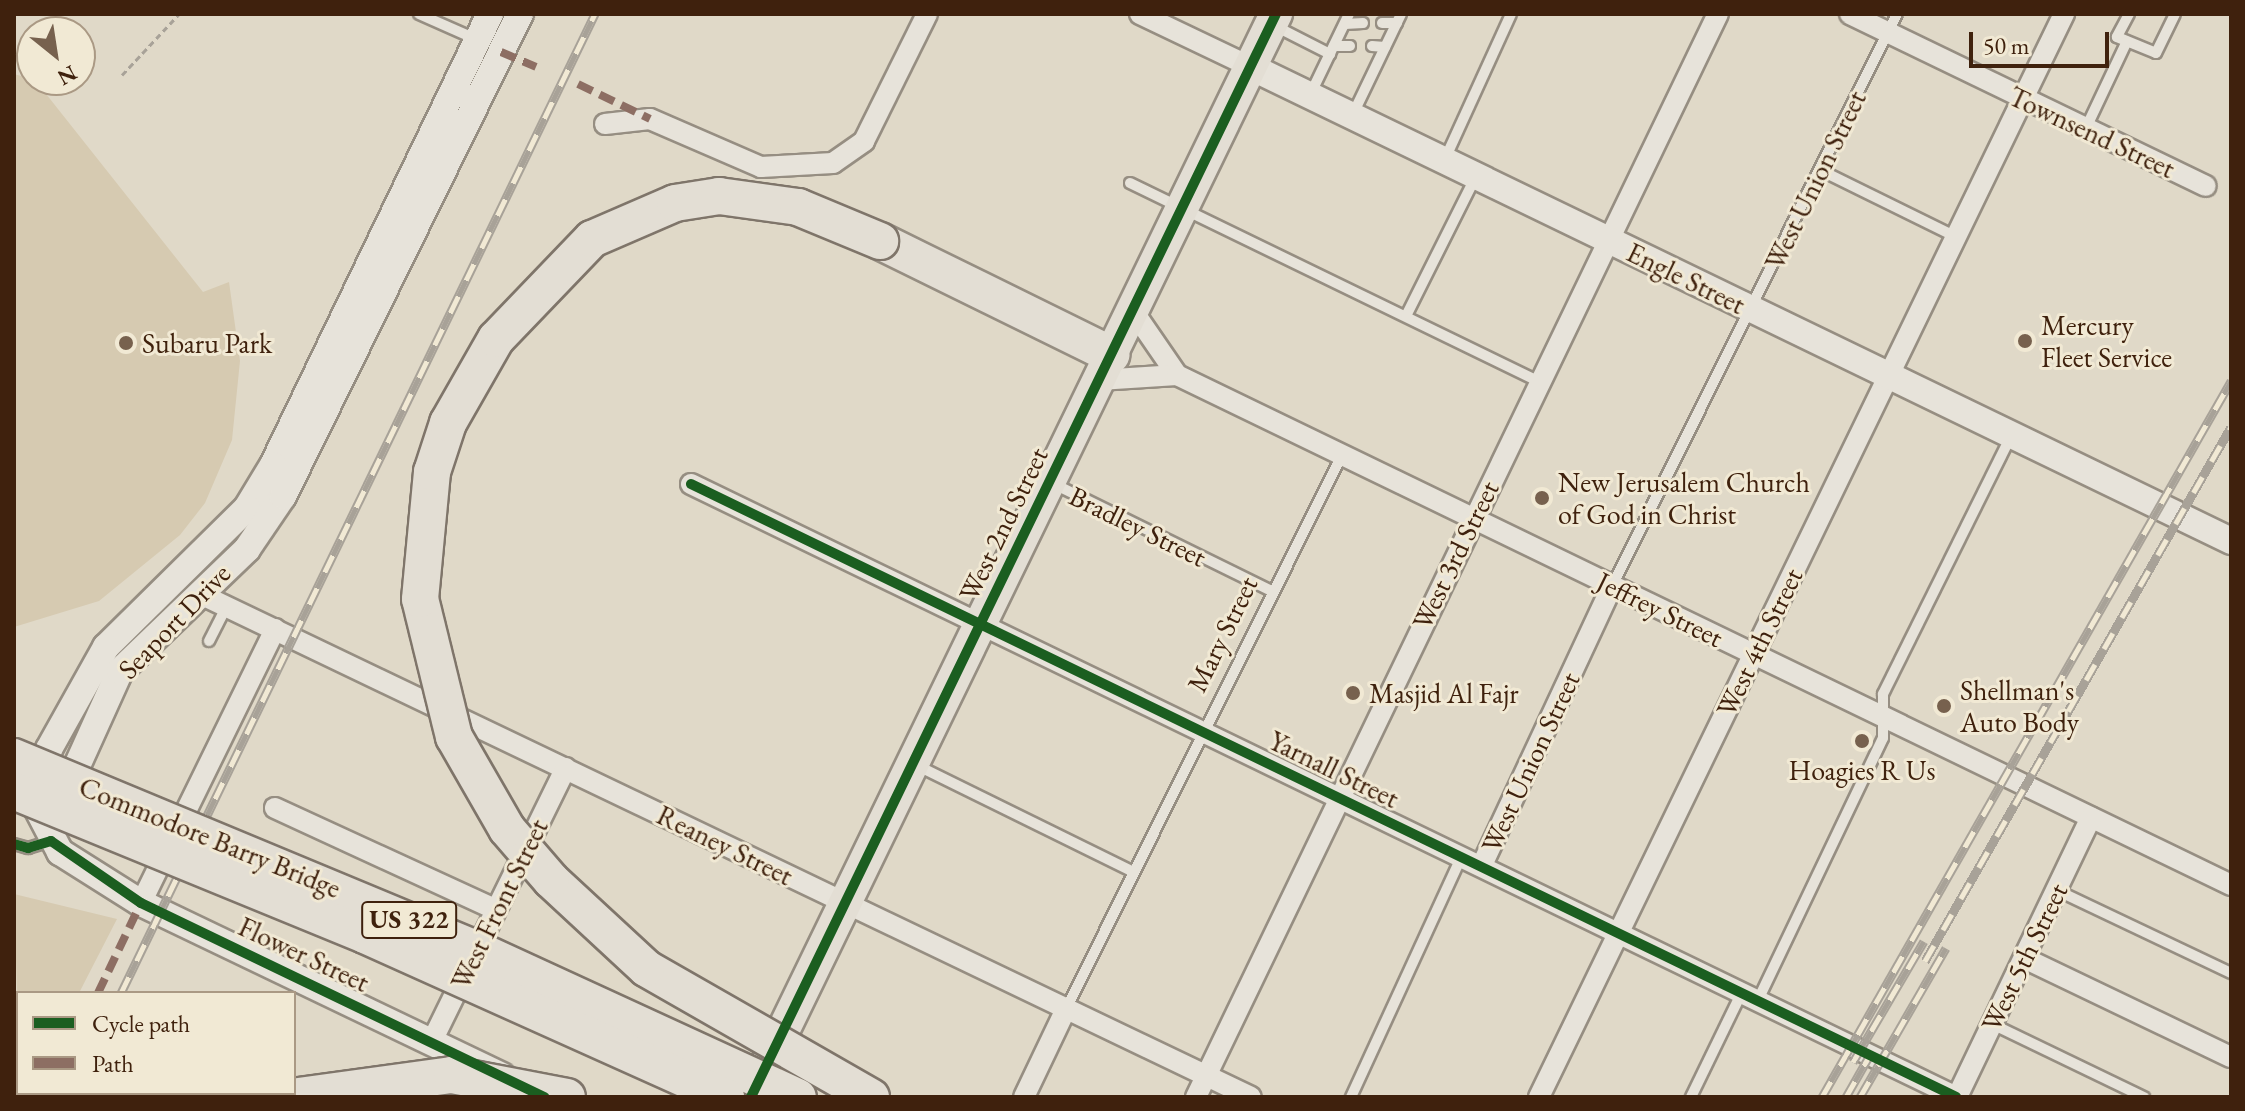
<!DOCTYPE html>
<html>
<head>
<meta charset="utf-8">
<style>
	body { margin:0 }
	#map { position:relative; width:2245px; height:1111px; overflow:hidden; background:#e0d9c8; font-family:"EB Garamond",serif }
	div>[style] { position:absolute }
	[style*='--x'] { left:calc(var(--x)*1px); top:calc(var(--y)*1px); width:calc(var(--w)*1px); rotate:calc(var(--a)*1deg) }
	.green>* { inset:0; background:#d6cab1 }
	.path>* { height:3px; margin-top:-1.5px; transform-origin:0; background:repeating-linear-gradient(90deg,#a8a298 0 6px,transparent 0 10px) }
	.roads { filter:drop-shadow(2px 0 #968e82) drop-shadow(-2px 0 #968e82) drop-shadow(0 2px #968e82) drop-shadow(0 -2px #968e82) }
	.service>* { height:10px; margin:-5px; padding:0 5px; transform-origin:5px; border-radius:5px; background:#e7e3da }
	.minor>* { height:20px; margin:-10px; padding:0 10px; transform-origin:10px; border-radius:10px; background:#e7e3da }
	.tertiary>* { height:26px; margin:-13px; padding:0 13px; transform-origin:13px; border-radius:13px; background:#e7e3da }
	.primary>* { height:32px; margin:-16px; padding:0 16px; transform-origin:16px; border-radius:16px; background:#e3ded4 }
	.motorway>* { height:36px; margin:-18px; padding:0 18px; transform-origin:18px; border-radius:18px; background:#e3ded4 }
	.rail>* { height:9px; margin-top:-4.5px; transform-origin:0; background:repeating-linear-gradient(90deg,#f1e9d4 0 18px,#a8a298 0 36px); box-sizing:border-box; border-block:2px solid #a8a298 }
	.bridges { filter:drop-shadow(2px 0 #7f756a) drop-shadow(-2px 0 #7f756a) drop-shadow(0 2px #7f756a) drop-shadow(0 -2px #7f756a) }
	.motorway-bridge>* { height:36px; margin:-18px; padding:0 18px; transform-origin:18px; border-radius:18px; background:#e3ded4 }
	.quiet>* { height:8px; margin-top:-4px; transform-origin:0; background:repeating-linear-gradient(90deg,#8d6e63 0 16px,transparent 0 24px) }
	.cycleway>* { height:10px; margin:-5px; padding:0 5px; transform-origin:5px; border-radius:5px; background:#1b5e20 }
	.dots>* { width:22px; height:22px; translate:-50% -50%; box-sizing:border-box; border:4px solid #f1e9d4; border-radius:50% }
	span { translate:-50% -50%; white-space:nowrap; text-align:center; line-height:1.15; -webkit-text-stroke:6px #f1e9d4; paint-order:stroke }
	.shield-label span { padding:2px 6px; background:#f1e9d4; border:2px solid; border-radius:6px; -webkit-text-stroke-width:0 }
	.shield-label { font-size:26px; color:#3f210d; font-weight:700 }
	.street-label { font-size:28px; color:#3f210d }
	.poi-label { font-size:28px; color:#3f210d }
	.left { translate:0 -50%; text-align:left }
	.frame { position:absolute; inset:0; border:16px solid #3f210d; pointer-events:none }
	.legend { position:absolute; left:16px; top:991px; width:280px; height:104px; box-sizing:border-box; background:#f1e9d4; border:2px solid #aa9984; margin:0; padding:10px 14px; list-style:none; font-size:24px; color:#3f210d }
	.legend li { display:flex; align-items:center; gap:16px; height:40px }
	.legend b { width:40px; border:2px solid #aa9984 }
	.north { position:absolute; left:16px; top:16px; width:80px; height:80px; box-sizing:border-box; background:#f1e9d4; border:2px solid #aa9984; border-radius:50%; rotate:150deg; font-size:22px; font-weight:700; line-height:32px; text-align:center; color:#3f210d }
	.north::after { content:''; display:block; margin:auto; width:28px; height:36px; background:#77614e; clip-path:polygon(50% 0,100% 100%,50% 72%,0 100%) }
	.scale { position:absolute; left:1969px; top:32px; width:140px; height:36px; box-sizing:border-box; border:4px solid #3f210d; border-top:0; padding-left:10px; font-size:24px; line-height:28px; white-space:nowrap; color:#3f210d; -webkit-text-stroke:6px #f1e9d4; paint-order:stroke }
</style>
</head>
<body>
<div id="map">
	<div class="green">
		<div style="clip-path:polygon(14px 74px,35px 80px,203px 292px,229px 282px,240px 361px,232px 440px,205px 503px,180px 535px,99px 601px,14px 627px)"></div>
		<div style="clip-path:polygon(14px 894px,117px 919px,79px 993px,18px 993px,18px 1028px)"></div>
	</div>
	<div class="path">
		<div style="--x:122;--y:75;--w:83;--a:-46.9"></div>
	</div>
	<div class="roads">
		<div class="service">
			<div style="--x:419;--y:14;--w:64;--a:23.8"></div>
			<div style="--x:2129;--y:14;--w:26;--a:118"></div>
			<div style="--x:2117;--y:37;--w:42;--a:22.3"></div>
			<div style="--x:2156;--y:53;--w:43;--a:-64"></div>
			<div style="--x:1382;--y:23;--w:15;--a:0"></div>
			<div style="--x:1345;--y:24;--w:18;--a:-3"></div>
			<div style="--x:1275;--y:26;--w:62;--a:27"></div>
			<div style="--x:1334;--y:46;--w:16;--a:0"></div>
			<div style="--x:1372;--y:46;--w:13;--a:4"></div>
			<div style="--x:1310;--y:95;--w:90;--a:-64.3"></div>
			<div style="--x:1352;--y:116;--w:113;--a:-64.3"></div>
			<div style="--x:2085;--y:130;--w:98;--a:-64.7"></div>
			<div style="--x:1445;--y:159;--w:159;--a:-65.5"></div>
			<div style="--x:1820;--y:170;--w:152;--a:26.2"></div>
			<div style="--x:1130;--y:183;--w:455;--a:25.9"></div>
			<div style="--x:1406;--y:316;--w:154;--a:-63.4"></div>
			<div style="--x:1052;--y:483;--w:242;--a:26.2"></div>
			<div style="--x:1612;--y:586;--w:639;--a:-63.52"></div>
			<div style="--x:209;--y:641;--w:39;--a:-63"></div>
			<div style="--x:916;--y:765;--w:242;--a:26.2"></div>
			<div style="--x:14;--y:844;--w:15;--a:16"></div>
			<div style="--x:28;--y:848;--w:24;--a:-17"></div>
			<div style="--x:2056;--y:890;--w:194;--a:25.4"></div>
			<div style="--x:1758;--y:1000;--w:290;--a:-64.5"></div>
			<div style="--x:1883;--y:738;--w:44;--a:-90"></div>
			<div style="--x:1883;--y:694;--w:288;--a:-63.6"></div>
			<div style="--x:1066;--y:1009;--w:619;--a:-63.52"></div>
			<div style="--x:1992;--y:1024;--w:169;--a:25.7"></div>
			<div style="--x:1351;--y:1097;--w:265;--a:-65.3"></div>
			<div style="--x:1691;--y:1097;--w:117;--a:-64.1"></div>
		</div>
		<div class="minor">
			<div style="--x:1140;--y:14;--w:123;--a:25.5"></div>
			<div style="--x:1850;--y:14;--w:395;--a:25.8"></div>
			<div style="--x:605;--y:124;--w:45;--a:-6.3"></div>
			<div style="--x:650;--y:119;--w:121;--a:23.4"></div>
			<div style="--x:761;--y:167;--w:72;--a:-3.2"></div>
			<div style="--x:833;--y:163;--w:38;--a:-35"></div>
			<div style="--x:864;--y:141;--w:142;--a:-63.6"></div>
			<div style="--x:1133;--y:311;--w:78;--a:55.5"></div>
			<div style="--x:1099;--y:380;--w:78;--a:-3.7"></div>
			<div style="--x:1177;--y:375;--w:1171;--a:25.82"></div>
			<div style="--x:691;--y:484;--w:1406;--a:25.85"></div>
			<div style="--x:198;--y:593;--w:1167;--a:25.58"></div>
			<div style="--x:275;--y:808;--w:242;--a:24.7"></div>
			<div style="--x:1482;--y:865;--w:308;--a:-65"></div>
			<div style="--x:141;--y:903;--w:305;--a:-63.9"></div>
			<div style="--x:2024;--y:958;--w:229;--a:25.6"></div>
			<div style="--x:432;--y:1041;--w:304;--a:-63.9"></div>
			<div style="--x:1024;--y:1097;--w:98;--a:-64.5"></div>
			<div style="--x:1196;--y:1097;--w:1202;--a:-64.27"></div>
			<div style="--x:1539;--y:1097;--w:1204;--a:-64.14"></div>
			<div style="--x:1957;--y:1097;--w:310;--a:-64.4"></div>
		</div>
		<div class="tertiary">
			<div style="--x:490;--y:14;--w:500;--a:115.69"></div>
			<div style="--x:273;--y:465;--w:50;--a:121.2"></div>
			<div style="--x:247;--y:508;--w:198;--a:135.4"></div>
			<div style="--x:106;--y:647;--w:117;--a:119.2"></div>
			<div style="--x:49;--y:749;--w:60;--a:101.5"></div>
			<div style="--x:37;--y:808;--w:50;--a:62.4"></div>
			<div style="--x:60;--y:852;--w:96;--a:32.2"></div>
			<div style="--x:141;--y:903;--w:400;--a:25.6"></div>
			<div style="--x:1251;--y:67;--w:1089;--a:25.81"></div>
			<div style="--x:63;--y:797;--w:138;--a:-65.7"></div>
			<div style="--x:120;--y:671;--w:176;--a:-43.8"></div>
			<div style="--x:247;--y:549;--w:64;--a:-55.8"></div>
			<div style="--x:283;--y:496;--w:537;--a:-63.82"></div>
		</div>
		<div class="primary">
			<div style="--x:751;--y:1097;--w:1204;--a:-64.14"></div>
		</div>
		<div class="motorway">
			<div style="--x:880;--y:241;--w:258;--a:26.2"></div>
		</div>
	</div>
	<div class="rail">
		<div style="--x:1925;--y:961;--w:615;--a:-60.19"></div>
		<div style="--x:121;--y:993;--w:1088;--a:-64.17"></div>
		<div style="--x:1853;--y:1062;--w:140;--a:-59.6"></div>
		<div style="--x:70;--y:1097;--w:4;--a:-63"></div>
		<div style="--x:1822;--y:1097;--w:825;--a:-60.26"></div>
		<div style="--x:1846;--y:1097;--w:48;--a:-60.3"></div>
		<div style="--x:1860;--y:1097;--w:172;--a:-60"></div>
	</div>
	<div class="bridges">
		<div class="motorway-bridge">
			<div style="--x:14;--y:757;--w:503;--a:22.58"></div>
			<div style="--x:478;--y:950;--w:352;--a:24.7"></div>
			<div style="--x:14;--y:791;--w:379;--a:22.3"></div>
			<div style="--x:365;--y:935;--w:396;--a:24.2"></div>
			<div style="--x:291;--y:1097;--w:162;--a:-7.8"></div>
			<div style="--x:452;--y:1075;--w:117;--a:10.8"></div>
			<div style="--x:871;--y:1097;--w:259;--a:-150.2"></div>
			<div style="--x:646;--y:968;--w:129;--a:-137.2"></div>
			<div style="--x:551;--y:880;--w:67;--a:-130.8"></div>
			<div style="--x:507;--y:829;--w:106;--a:-119.9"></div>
			<div style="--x:454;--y:737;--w:142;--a:-103.8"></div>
			<div style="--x:420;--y:599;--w:128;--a:-84.6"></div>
			<div style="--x:432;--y:472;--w:52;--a:-71.9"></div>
			<div style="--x:448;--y:423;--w:97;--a:-60.3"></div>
			<div style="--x:496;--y:339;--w:139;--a:-46.2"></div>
			<div style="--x:592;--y:239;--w:90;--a:-23.4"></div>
			<div style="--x:675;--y:203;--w:45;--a:-9"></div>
			<div style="--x:719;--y:196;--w:80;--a:7.9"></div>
			<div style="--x:798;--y:207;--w:89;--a:22.5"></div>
		</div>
	</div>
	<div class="quiet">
		<div style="--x:501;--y:52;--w:38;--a:23"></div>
		<div style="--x:578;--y:84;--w:80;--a:25.9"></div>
		<div style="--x:98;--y:993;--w:100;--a:-64.5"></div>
		<div style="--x:48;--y:1097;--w:4;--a:-63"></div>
	</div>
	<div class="cycleway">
		<div style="--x:691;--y:484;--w:1406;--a:25.85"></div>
		<div style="--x:14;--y:844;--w:15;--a:16"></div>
		<div style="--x:28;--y:848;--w:24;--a:-17"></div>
		<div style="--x:51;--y:841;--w:109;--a:34.6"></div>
		<div style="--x:141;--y:903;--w:448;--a:25.7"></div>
		<div style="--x:751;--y:1097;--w:1204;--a:-64.14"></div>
	</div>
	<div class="dots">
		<div style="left:2025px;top:341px;background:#77614e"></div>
		<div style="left:126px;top:343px;background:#77614e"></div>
		<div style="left:1542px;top:498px;background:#77614e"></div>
		<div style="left:1353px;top:693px;background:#77614e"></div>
		<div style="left:1944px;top:706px;background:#77614e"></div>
		<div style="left:1862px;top:741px;background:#77614e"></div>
	</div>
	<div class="shield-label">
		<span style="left:409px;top:920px">US 322</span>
	</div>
	<div class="street-label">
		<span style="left:2092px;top:132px;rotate:25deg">Townsend Street</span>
		<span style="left:1815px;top:180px;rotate:-64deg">West Union Street</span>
		<span style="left:1686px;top:278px;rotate:26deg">Engle Street</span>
		<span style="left:1003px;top:524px;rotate:-64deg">West 2nd Street</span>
		<span style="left:1138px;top:526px;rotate:26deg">Bradley Street</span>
		<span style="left:1455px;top:555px;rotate:-64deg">West 3rd Street</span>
		<span style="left:1660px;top:609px;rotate:26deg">Jeffrey Street</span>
		<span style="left:174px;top:621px;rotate:-46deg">Seaport Drive</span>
		<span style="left:1222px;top:634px;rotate:-64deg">Mary Street</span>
		<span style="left:1759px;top:642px;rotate:-64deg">West 4th Street</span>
		<span style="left:1530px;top:762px;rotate:-65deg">West Union Street</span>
		<span style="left:1334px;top:769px;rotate:26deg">Yarnall Street</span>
		<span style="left:210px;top:837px;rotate:22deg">Commodore Barry Bridge</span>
		<span style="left:725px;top:845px;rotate:26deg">Reaney Street</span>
		<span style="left:499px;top:904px;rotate:-64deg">West Front Street</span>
		<span style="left:304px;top:954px;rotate:25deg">Flower Street</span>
		<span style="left:2024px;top:957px;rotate:-64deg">West 5th Street</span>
	</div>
	<div class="poi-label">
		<span class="left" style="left:2041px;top:341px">Mercury<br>Fleet Service</span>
		<span class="left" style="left:142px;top:343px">Subaru Park</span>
		<span class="left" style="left:1558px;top:498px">New Jerusalem Church<br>of God in Christ</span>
		<span class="left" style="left:1960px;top:706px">Shellman's<br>Auto Body</span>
		<span class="left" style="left:1369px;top:693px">Masjid Al Fajr</span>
		<span style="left:1862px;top:770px">Hoagies R Us</span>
	</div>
	<div class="frame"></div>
	<ul class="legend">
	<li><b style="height:10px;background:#1b5e20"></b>Cycle path</li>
	<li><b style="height:10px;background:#8d6e63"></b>Path</li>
	</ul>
	<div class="north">N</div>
	<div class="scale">50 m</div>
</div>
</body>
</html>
